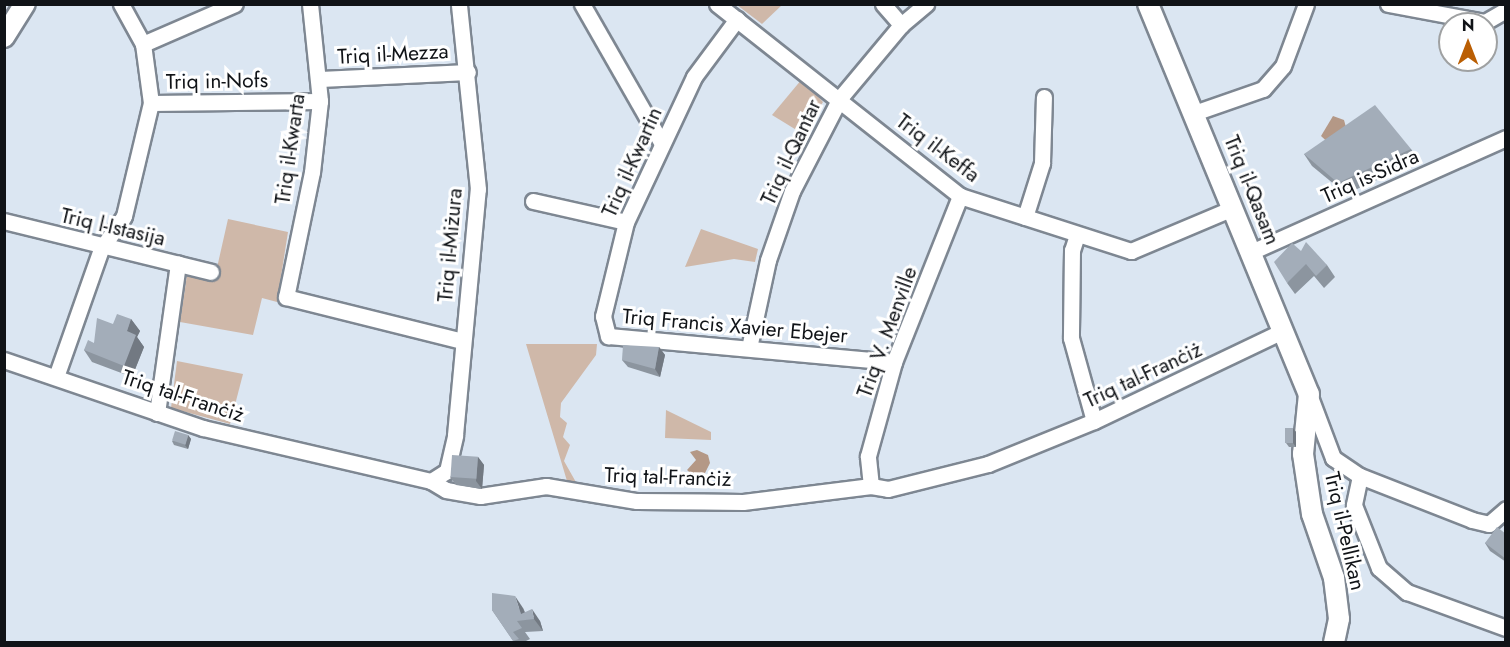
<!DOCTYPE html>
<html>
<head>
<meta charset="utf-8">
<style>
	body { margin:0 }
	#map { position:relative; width:1510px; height:647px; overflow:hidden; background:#dbe6f2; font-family:Jost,sans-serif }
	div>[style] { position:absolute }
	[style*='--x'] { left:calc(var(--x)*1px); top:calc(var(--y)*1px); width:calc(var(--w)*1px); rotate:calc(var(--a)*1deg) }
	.green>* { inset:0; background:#cfb8a9 }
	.water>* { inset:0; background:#b49886 }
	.roads { filter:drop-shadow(2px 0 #7e8792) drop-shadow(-2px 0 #7e8792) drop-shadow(0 2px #7e8792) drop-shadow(0 -2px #7e8792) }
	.street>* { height:15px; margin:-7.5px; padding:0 7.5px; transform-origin:7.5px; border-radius:7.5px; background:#fff }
	.secondary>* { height:20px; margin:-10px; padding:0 10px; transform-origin:10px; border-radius:10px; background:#fff }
	.wall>* { inset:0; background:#8c959f }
	.shaded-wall>* { inset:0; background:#727982 }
	.building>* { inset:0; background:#a3adb9; transform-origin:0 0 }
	span { translate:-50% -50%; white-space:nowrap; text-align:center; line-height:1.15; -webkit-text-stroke:6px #fff; paint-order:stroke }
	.street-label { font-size:21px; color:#101317 }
	.frame { position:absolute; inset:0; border:6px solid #101317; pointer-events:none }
	.north { position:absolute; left:1438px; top:12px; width:60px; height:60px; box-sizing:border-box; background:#fff; border:2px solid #9fa1a2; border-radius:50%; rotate:0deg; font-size:16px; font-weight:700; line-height:24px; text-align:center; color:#101317 }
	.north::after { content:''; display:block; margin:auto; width:21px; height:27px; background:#ba5e03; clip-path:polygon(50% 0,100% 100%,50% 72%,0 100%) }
</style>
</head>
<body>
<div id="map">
	<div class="green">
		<div style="clip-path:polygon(737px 5px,782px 5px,762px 24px)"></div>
		<div style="clip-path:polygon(802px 79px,823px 102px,803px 134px,772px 115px)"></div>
		<div style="clip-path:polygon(228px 219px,288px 232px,277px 302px,262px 298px,253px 335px,180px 322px,187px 275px,214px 281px)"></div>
		<div style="clip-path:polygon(701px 229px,758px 249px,755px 262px,734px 259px,685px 267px)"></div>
		<div style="clip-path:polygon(526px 344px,597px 344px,596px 355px,561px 403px,560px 417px,567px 423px,563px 437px,570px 445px,564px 461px,577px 484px,546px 482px,567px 481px)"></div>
		<div style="clip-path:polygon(177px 361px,243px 374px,230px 424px,171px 408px)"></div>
		<div style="clip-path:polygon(666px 410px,711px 432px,711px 440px,665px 438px)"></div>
	</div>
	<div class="water">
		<div style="clip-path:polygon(1333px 116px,1344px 120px,1347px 131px,1333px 147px,1321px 136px)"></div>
		<div style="clip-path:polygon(697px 450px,708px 455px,710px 463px,704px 475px,695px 477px,687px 470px,696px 460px,690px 452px)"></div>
	</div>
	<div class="roads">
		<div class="street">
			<div style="--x:310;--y:4;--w:98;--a:84.1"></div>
			<div style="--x:320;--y:101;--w:71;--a:96.4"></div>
			<div style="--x:312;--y:172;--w:128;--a:101.7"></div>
			<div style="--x:286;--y:297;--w:181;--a:14"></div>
			<div style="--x:582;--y:4;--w:159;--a:60.2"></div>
			<div style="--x:717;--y:4;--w:310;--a:38.3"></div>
			<div style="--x:960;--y:196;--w:180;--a:17.8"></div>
			<div style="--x:1131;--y:251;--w:111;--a:-22.9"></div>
			<div style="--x:883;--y:4;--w:28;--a:49"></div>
			<div style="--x:1388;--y:4;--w:99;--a:10.5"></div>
			<div style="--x:1485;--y:22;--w:24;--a:-30"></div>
			<div style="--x:737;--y:19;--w:72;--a:126.6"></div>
			<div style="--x:694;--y:77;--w:160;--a:115.1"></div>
			<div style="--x:626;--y:222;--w:97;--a:103.7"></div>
			<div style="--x:603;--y:316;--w:21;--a:76"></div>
			<div style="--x:608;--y:336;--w:287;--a:5.2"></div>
			<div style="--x:143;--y:44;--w:100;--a:-23.5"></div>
			<div style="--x:320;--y:79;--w:148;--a:-2.7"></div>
			<div style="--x:151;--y:103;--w:169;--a:-0.7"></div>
			<div style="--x:1194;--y:113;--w:73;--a:-19.2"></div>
			<div style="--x:1263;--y:89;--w:30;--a:-49"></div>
			<div style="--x:1283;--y:66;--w:66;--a:-69.6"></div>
			<div style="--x:533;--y:201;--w:95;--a:12.7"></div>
			<div style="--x:1025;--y:217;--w:57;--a:-72.5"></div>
			<div style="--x:1042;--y:163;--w:66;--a:-88.3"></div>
			<div style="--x:4;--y:221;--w:213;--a:13.8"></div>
			<div style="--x:1077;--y:235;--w:16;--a:108"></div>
			<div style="--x:1072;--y:250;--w:88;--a:90.7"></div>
			<div style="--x:1071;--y:338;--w:86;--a:74.5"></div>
			<div style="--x:1251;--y:252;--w:279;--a:-24.1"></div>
			<div style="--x:749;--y:348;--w:90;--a:-77.8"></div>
			<div style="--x:768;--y:260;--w:73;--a:-70.8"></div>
			<div style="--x:792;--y:191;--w:105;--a:-62.7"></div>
			<div style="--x:840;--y:98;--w:95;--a:-50.1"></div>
			<div style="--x:901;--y:25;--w:33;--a:-40"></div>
			<div style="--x:4;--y:360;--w:210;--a:18.9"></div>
			<div style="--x:203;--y:428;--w:234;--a:13.1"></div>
			<div style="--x:431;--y:481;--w:17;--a:31"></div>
			<div style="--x:446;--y:490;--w:35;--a:10"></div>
			<div style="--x:480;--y:496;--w:67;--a:-8.6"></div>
			<div style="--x:546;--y:486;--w:92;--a:9.4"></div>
			<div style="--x:637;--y:501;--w:106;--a:0.5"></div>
			<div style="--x:743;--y:502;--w:129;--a:-7.1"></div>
			<div style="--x:871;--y:486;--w:17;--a:10"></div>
			<div style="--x:888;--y:489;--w:103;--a:-14"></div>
			<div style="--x:988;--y:464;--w:114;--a:-22.1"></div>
			<div style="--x:1094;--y:421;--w:209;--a:-25.5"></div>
			<div style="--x:57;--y:374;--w:133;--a:-70.6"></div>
			<div style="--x:101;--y:249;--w:40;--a:-55.1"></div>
			<div style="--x:124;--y:216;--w:116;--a:-76.6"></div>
			<div style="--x:151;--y:103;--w:60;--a:-97.7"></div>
			<div style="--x:143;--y:44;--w:46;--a:-118.8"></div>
			<div style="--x:1310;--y:397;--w:65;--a:69.3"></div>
			<div style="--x:1333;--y:458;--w:32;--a:34"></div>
			<div style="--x:1360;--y:476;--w:120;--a:21.4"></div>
			<div style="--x:1472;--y:520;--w:17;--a:13"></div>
			<div style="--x:1489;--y:524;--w:23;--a:-41"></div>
			<div style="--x:157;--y:413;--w:151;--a:-82"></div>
			<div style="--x:1360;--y:476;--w:30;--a:102"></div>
			<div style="--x:1354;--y:505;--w:68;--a:68.4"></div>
			<div style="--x:1379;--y:568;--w:37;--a:41"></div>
			<div style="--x:1407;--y:592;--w:105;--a:20"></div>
			<div style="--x:431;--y:481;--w:19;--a:-32"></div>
			<div style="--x:447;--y:471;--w:37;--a:-77"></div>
			<div style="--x:455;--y:435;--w:247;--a:-84.7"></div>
			<div style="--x:478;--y:189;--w:186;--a:-95.9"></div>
			<div style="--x:871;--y:486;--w:30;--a:-96"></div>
			<div style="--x:868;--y:456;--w:98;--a:-74.5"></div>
			<div style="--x:894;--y:362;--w:179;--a:-68.3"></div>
		</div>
		<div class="secondary">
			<div style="--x:1148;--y:4;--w:422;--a:67.6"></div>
			<div style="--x:1309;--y:394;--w:60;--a:95.7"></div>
			<div style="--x:1303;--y:454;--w:61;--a:81.5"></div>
			<div style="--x:1312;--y:514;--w:68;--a:71"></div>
			<div style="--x:1334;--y:578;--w:41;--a:83"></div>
			<div style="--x:1339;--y:619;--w:24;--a:102"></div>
			<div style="--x:4;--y:37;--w:39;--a:-58"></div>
		</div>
	</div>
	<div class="wall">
		<div style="clip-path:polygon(1411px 149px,1419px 161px,1346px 194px,1312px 166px,1304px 154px)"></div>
		<div style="clip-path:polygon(1301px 251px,1327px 265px,1335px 277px,1324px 288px,1314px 276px,1295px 294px,1287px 283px)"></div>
		<div style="clip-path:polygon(131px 319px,140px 331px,137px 337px,144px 347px,132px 377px,92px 362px,84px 350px,94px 343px,113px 324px)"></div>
		<div style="clip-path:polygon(659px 347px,665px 355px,660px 377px,628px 367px,622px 360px)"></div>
		<div style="clip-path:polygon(1293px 428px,1296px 432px,1296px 447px,1289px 447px,1286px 443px)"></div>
		<div style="clip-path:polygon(188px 435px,191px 439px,188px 449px,174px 445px,172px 441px)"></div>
		<div style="clip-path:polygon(478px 457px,484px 465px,482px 489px,456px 485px,450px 477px)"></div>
		<div style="clip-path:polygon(1506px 534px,1506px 562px,1490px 551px,1485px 543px)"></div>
		<div style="clip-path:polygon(523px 608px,525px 612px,540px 621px,543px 631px,525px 632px,530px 639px,524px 642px,514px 642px,492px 610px)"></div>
	</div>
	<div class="shaded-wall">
		<div style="clip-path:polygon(131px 319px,140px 331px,137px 337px,144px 347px,132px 377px,124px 366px,127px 331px)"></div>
		<div style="clip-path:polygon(659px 347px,665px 355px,660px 377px,655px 369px)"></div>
		<div style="clip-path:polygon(1293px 428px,1296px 432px,1296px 447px,1293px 443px)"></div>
		<div style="clip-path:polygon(188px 435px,191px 439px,188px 449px,185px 445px)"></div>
		<div style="clip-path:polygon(478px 457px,484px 465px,482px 489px,476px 481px)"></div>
		<div style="clip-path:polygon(515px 596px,523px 608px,527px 620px,521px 614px)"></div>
		<div style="clip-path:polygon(532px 609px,540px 621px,543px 631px,534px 619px)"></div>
	</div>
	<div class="building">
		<div style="clip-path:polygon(1375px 105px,1411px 149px,1338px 183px,1304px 154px)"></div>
		<div style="clip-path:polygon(1306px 242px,1327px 265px,1316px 276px,1306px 264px,1287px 283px,1274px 262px,1292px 243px,1301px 251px)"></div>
		<div style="clip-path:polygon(117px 314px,131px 319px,127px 331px,136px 335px,124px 366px,84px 350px,88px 340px,94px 343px,97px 318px,113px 324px)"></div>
		<div style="clip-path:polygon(623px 345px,659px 347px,655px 369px,622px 360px)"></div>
		<div style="left:1285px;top:428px;width:8px;height:15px"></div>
		<div style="left:175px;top:431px;width:14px;height:10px;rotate:17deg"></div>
		<div style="left:452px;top:455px;width:26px;height:22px;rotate:4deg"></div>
		<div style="clip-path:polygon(1497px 527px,1506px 534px,1506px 559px,1485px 543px)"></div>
		<div style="clip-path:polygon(492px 593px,515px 596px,521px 614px,532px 609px,534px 619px,517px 621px,522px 628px,513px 632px,519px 639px,513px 641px,492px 610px)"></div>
	</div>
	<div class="street-label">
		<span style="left:393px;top:54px;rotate:-3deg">Triq il-Mezza</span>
		<span style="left:217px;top:81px;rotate:-1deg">Triq in-Nofs</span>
		<span style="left:938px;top:148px;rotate:37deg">Triq il-Keffa</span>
		<span style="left:290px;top:149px;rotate:-82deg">Triq il-Kwarta</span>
		<span style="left:791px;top:152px;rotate:-65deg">Triq il-Qantar</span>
		<span style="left:632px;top:162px;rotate:-66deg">Triq il-Kwartin</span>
		<span style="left:1370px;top:176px;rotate:-24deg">Triq is-Sidra</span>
		<span style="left:1252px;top:190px;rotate:68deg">Triq il-Qasam</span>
		<span style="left:113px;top:227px;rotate:13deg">Triq l-Istasija</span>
		<span style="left:450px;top:245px;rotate:-85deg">Triq il-Miżura</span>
		<span style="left:735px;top:326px;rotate:5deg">Triq Francis Xavier Ebejer</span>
		<span style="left:887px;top:332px;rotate:-70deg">Triq V. Menville</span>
		<span style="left:1143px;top:375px;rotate:-25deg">Triq tal-Franċiż</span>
		<span style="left:183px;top:396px;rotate:18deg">Triq tal-Franċiż</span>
		<span style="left:668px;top:477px;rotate:2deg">Triq tal-Franċiż</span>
		<span style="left:1345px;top:531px;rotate:77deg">Triq il-Pellikan</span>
	</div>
	<div class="frame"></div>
	<div class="north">N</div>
</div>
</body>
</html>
